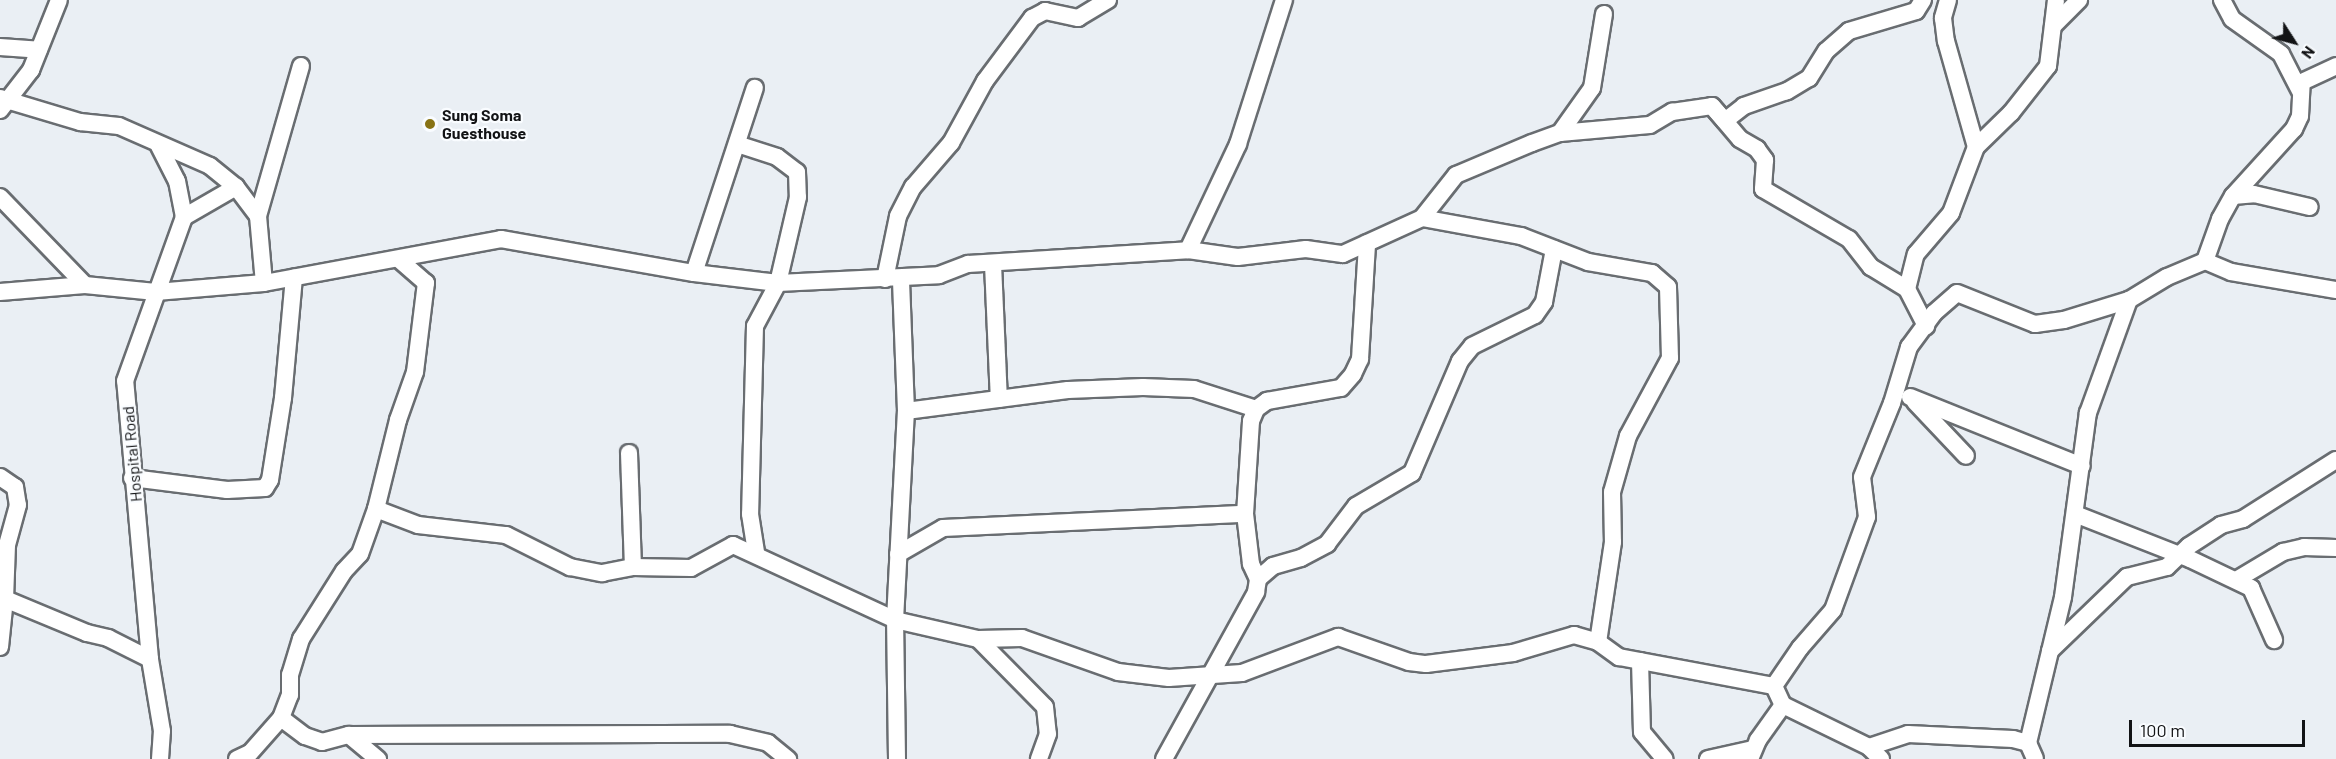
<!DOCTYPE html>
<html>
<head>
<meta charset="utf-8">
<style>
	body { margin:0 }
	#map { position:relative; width:2336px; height:759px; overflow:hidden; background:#eaeff4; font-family:Barlow,sans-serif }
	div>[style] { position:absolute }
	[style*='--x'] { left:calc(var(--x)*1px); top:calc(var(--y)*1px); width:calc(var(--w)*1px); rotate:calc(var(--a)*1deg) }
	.roads { filter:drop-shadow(2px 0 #696d71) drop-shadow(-2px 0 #696d71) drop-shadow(0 2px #696d71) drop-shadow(0 -2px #696d71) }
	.minor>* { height:16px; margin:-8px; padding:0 8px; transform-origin:8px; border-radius:8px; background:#fff }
	.dots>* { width:16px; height:16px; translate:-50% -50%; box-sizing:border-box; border:3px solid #f9fcff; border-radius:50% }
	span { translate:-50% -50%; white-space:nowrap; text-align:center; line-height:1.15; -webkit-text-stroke:4.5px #f9fcff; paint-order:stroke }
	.poi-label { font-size:16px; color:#121315; font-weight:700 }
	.left { translate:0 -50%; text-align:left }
	.street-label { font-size:16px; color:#121315 }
	.north { position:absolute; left:2264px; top:12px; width:60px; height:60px; -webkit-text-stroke:4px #f9fcff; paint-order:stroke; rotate:126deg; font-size:16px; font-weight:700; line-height:24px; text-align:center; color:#121315 }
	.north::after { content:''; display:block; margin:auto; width:21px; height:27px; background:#121315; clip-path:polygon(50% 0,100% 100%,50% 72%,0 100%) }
	.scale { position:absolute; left:2129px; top:720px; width:176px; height:27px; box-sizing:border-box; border:3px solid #121315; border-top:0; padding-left:8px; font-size:18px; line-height:21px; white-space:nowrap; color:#121315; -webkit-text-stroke:4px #f9fcff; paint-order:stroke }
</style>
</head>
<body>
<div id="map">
	<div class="roads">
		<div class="minor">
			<div style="--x:1923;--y:0;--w:13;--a:122"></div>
			<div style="--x:1916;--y:11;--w:70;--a:163.4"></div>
			<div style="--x:1849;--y:31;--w:30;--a:139"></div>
			<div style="--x:1826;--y:51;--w:32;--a:122"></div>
			<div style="--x:1809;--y:78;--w:26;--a:149"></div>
			<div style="--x:1787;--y:91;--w:46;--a:160.8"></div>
			<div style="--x:1744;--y:106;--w:24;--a:142"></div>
			<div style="--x:1725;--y:121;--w:20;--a:-131"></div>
			<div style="--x:1712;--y:106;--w:43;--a:49.7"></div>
			<div style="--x:1740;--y:139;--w:20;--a:30"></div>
			<div style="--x:1757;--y:149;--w:14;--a:54"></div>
			<div style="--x:1765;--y:160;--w:29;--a:94"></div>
			<div style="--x:1763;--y:189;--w:99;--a:30.2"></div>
			<div style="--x:1849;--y:239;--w:36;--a:52"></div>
			<div style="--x:1871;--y:267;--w:42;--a:31.4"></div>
			<div style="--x:1907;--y:289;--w:42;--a:62.8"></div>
			<div style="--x:1948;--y:0;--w:19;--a:106"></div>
			<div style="--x:1943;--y:18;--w:23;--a:83"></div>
			<div style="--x:1946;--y:41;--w:110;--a:74.2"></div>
			<div style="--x:2222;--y:0;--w:21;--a:62"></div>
			<div style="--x:2232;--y:19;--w:60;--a:35.5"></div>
			<div style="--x:2281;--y:54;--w:42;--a:62.8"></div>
			<div style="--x:2053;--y:26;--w:37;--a:-45"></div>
			<div style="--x:0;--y:47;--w:39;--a:4"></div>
			<div style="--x:0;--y:98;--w:84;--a:16.7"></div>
			<div style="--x:80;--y:122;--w:39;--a:6"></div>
			<div style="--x:119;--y:126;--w:99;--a:23.7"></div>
			<div style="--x:210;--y:166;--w:33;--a:39"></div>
			<div style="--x:236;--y:187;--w:36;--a:53"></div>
			<div style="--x:258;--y:216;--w:67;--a:84.9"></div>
			<div style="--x:264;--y:283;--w:241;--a:-10.5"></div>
			<div style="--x:501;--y:239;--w:196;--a:10"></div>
			<div style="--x:694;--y:273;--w:85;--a:6.8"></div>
			<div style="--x:778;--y:283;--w:161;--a:-2.8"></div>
			<div style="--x:939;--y:275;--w:31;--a:-21"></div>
			<div style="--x:968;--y:264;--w:220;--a:-3.6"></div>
			<div style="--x:1188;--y:250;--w:50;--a:8"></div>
			<div style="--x:1238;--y:257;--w:68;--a:-6.7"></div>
			<div style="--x:1306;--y:249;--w:37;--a:8"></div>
			<div style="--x:1343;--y:254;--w:87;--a:-24.5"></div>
			<div style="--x:1422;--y:218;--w:55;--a:-51.7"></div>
			<div style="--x:1456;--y:175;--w:82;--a:-22.8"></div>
			<div style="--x:1532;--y:143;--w:30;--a:-20"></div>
			<div style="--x:1560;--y:133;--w:90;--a:-5.1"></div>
			<div style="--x:1650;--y:125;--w:26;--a:-31"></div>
			<div style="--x:1672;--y:112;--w:40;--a:-8.5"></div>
			<div style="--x:0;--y:110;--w:51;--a:-52.2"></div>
			<div style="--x:31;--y:70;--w:75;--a:-68.2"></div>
			<div style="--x:1560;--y:133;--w:55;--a:-54.6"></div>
			<div style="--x:1592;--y:88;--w:75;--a:-80.8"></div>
			<div style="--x:737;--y:144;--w:42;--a:18"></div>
			<div style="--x:777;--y:157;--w:25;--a:37"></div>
			<div style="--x:797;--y:172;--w:25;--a:88"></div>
			<div style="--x:798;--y:197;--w:88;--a:103.1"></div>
			<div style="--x:778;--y:283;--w:49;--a:118.1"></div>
			<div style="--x:755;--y:326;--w:188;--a:91.5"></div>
			<div style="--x:750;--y:514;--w:39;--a:81"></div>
			<div style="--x:159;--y:146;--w:39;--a:63"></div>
			<div style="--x:177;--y:181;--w:37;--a:79"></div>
			<div style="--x:2233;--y:196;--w:21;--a:-5"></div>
			<div style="--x:2254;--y:194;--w:57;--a:13.1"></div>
			<div style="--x:0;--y:197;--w:122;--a:46"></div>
			<div style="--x:258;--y:216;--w:156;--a:-74"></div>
			<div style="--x:1422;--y:218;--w:101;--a:10.3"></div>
			<div style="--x:1521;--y:236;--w:72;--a:21.2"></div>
			<div style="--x:1588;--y:262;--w:65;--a:9.8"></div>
			<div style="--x:1652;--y:273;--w:21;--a:41"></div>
			<div style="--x:1668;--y:287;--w:71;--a:88.4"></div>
			<div style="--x:1670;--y:358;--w:89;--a:118.3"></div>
			<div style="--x:1628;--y:436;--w:58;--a:105.9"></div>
			<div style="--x:1612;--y:492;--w:50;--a:88.9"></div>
			<div style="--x:1613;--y:542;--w:101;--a:98.5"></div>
			<div style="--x:1188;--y:250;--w:117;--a:-64.7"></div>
			<div style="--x:1238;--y:144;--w:151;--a:-72.3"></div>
			<div style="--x:2205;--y:261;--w:45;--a:-70.3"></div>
			<div style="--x:2220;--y:219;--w:26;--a:-61"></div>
			<div style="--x:2233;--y:196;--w:91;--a:-47.7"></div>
			<div style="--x:2294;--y:129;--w:14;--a:-65"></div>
			<div style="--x:2300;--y:116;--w:34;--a:-87"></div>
			<div style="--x:2302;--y:82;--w:38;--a:-25"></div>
			<div style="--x:993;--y:264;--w:135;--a:87.5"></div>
			<div style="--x:694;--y:273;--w:195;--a:-71.8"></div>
			<div style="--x:885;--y:279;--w:64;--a:-78.3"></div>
			<div style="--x:898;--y:216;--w:33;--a:-63"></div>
			<div style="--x:913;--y:187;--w:58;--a:-49.2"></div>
			<div style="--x:951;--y:143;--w:71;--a:-61.3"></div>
			<div style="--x:985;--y:81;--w:79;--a:-53.3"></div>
			<div style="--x:1032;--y:18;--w:15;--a:-28"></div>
			<div style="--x:1045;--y:11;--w:34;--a:12"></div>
			<div style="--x:1078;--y:18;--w:35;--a:-31"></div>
			<div style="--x:1907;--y:289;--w:36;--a:-76"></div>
			<div style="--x:1916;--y:254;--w:54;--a:-49.5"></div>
			<div style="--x:1951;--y:213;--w:71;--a:-69.3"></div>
			<div style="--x:1976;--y:147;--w:49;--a:-44.2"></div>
			<div style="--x:2011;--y:113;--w:60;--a:-51.8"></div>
			<div style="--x:2048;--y:66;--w:66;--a:-83.1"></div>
			<div style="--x:0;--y:292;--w:85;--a:-4.7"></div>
			<div style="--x:85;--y:285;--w:71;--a:5.6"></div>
			<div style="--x:156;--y:292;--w:108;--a:-4.8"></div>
			<div style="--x:1910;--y:397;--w:185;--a:21.9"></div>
			<div style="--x:1915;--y:402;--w:74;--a:46.6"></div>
			<div style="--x:906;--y:411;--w:163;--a:-7.4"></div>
			<div style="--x:1068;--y:390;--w:75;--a:-2.3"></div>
			<div style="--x:1143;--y:387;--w:51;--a:2.2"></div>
			<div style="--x:1194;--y:389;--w:65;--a:17.9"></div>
			<div style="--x:629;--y:453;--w:114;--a:88"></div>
			<div style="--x:0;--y:477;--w:18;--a:34"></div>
			<div style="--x:15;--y:487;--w:18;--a:81"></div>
			<div style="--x:18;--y:505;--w:41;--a:105.4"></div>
			<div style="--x:7;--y:545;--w:54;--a:92.1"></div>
			<div style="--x:5;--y:599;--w:89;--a:22.5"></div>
			<div style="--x:87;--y:633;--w:22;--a:13"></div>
			<div style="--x:108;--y:638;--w:47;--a:26.6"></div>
			<div style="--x:132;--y:478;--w:96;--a:7.2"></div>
			<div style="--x:227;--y:490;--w:38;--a:-3"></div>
			<div style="--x:265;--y:488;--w:9;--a:-58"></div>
			<div style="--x:270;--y:480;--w:83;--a:-81"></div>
			<div style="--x:283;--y:398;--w:121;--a:-84.8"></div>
			<div style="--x:376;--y:509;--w:92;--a:-76.1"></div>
			<div style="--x:398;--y:420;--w:51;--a:-70.5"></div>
			<div style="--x:415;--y:372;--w:90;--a:-83"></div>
			<div style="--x:426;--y:283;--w:35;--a:-139"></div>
			<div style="--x:2075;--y:514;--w:123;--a:21.4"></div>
			<div style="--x:2190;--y:559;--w:68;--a:25.4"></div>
			<div style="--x:2251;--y:588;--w:57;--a:66.1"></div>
			<div style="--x:898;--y:554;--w:52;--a:-30"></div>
			<div style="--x:943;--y:528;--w:302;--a:-2.7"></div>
			<div style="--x:1258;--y:579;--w:20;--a:-41"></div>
			<div style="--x:1273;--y:566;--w:29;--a:-16"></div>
			<div style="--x:1301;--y:558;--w:30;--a:-28"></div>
			<div style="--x:1327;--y:544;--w:48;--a:-52.7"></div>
			<div style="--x:1356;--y:506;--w:65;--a:-30.5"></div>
			<div style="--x:1412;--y:473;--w:122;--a:-66.8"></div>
			<div style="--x:1460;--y:361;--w:19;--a:-51"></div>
			<div style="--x:1472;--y:346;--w:70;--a:-26.2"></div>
			<div style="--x:1535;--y:315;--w:16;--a:-55"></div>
			<div style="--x:1544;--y:302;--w:54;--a:-79.3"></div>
			<div style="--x:2236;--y:580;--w:55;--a:-30.8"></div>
			<div style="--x:2283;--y:552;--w:22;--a:-13"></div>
			<div style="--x:2304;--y:547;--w:32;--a:2"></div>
			<div style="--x:978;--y:639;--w:95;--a:45.4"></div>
			<div style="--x:1045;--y:707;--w:27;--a:84"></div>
			<div style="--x:1048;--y:734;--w:27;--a:110"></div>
			<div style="--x:0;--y:647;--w:48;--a:-84.1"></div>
			<div style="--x:2050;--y:651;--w:107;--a:-43.9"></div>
			<div style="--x:2127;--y:577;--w:41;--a:-14"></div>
			<div style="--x:2167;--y:567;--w:30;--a:-44"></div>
			<div style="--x:2189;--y:546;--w:38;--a:-33"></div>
			<div style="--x:2221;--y:525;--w:23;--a:-15"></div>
			<div style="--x:2243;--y:519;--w:110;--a:-32.4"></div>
			<div style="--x:1640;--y:661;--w:71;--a:88.4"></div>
			<div style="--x:1642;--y:732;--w:35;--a:50"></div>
			<div style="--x:1774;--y:686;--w:46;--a:-55.6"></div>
			<div style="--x:1800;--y:648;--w:50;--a:-49"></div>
			<div style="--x:1833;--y:610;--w:99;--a:-69.9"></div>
			<div style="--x:1867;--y:517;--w:40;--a:-97.1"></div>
			<div style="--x:1862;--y:477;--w:80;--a:-67.9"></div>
			<div style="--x:1892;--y:403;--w:59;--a:-73.1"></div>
			<div style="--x:1909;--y:347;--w:42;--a:-53.7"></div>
			<div style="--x:1934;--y:313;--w:30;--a:-41"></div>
			<div style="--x:1957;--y:293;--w:84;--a:21.7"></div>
			<div style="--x:2035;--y:324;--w:29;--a:-8"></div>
			<div style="--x:2064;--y:320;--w:68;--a:-17.1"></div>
			<div style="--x:2129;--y:300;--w:44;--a:-31.2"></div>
			<div style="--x:2167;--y:277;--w:41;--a:-22.8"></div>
			<div style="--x:2205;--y:261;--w:28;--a:23"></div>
			<div style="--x:2231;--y:272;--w:107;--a:9.7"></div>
			<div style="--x:1774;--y:686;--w:21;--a:65"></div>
			<div style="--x:1783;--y:705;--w:96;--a:26"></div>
			<div style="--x:1869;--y:747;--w:17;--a:45"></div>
			<div style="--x:281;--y:718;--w:30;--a:37"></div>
			<div style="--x:305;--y:736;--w:18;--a:19"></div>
			<div style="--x:322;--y:742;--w:28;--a:-15"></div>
			<div style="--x:349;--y:735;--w:381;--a:-0.2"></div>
			<div style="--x:730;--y:734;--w:39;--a:13"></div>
			<div style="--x:768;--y:743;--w:26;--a:39"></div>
			<div style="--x:349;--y:735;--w:38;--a:40"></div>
			<div style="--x:2028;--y:743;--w:150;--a:-76.5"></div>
			<div style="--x:2063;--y:597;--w:186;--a:-82.3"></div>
			<div style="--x:2088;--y:413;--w:120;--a:-70.1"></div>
			<div style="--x:1869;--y:747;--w:41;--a:-18.4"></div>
			<div style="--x:1908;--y:734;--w:105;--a:2.7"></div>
			<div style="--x:2013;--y:739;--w:16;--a:15"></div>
			<div style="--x:2028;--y:743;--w:17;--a:66"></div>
			<div style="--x:160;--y:759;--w:28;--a:-86"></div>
			<div style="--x:162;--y:731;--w:73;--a:-99.5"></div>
			<div style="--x:150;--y:659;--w:279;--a:-95.1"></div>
			<div style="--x:125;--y:381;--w:174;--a:-70.2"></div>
			<div style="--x:184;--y:217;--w:60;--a:-30"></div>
			<div style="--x:237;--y:759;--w:14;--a:-25"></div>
			<div style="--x:250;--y:753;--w:47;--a:-48.5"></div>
			<div style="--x:281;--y:718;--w:25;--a:-69"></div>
			<div style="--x:290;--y:695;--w:20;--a:-90"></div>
			<div style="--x:290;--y:675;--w:38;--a:-73"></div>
			<div style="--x:301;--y:639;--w:80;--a:-57.7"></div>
			<div style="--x:344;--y:571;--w:23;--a:-47"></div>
			<div style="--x:360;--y:554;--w:48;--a:-70.4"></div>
			<div style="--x:376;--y:509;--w:45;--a:20.9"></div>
			<div style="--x:418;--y:525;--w:89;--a:6.5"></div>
			<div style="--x:506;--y:535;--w:72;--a:26.6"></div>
			<div style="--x:570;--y:567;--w:33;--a:11"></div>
			<div style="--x:602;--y:573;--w:32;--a:-11"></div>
			<div style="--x:633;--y:567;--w:58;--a:1"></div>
			<div style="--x:691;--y:568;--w:48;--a:-28.7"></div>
			<div style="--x:733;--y:545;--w:179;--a:24.8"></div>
			<div style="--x:895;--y:620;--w:85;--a:12.9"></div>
			<div style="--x:978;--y:639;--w:44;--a:-1.3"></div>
			<div style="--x:1022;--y:638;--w:102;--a:19.5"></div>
			<div style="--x:1118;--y:672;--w:51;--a:6.7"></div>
			<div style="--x:1169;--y:678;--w:73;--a:-3.9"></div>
			<div style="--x:1242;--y:673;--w:103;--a:-20.6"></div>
			<div style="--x:1338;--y:637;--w:75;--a:19.4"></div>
			<div style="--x:1409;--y:662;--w:17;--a:7"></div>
			<div style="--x:1426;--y:664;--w:88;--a:-7.2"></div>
			<div style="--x:1513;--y:653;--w:64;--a:-16.4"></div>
			<div style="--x:1574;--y:635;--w:25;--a:16"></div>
			<div style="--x:1598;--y:642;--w:26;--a:36"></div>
			<div style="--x:1619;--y:657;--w:158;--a:10.6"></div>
			<div style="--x:897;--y:759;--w:139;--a:-90.8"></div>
			<div style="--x:895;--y:620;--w:209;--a:-87"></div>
			<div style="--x:906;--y:411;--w:133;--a:-92.2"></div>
			<div style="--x:1164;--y:759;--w:191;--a:-61.1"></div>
			<div style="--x:1256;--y:592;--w:13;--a:-81"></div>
			<div style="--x:1258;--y:579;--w:17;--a:-115"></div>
			<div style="--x:1251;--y:564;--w:50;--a:-96.8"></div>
			<div style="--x:1245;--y:514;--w:93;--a:-86.3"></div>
			<div style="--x:1251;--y:421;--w:13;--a:-67"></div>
			<div style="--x:1256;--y:409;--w:14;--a:-36"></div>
			<div style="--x:1267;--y:401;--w:75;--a:-10"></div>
			<div style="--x:1341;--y:388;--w:18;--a:-49"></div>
			<div style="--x:1353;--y:374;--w:17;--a:-65"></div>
			<div style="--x:1360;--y:359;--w:116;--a:-86.5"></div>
			<div style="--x:1708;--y:759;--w:46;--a:-12.5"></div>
			<div style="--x:1750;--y:759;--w:21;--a:-67"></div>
			<div style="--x:1758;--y:740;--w:43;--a:-54.5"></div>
		</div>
	</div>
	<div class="dots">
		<div style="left:430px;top:124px;background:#887315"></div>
	</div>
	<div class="poi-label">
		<span class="left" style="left:442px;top:124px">Sung Soma<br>Guesthouse</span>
	</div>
	<div class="street-label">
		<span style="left:132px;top:454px;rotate:-95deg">Hospital Road</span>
	</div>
	<div class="north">N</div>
	<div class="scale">100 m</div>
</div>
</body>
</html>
